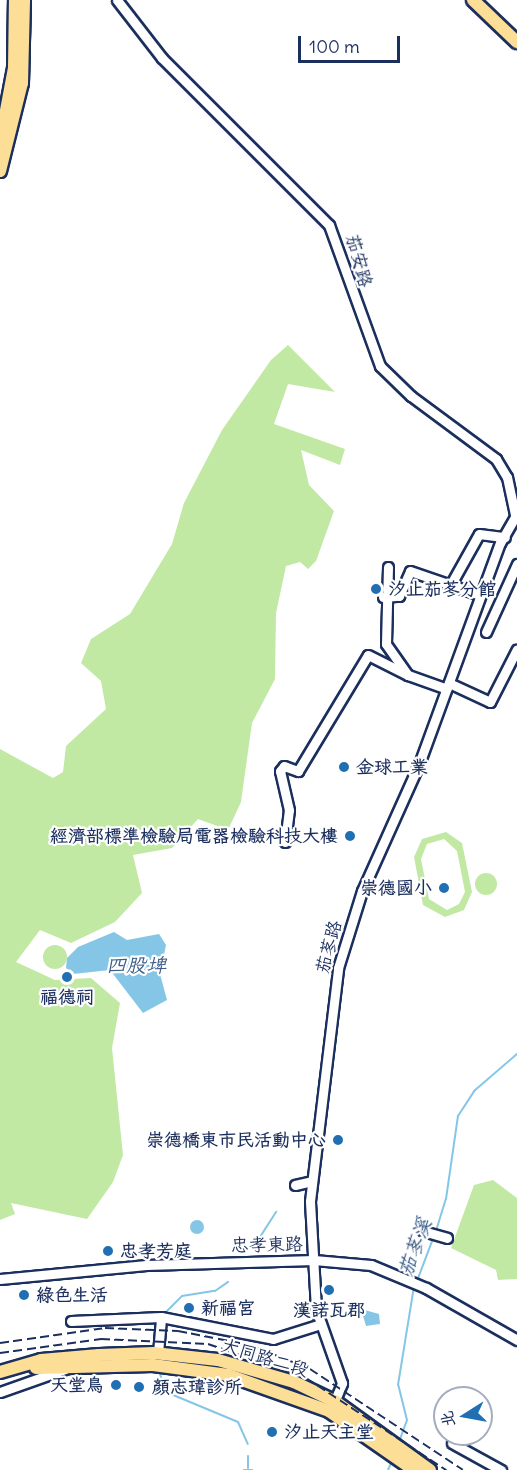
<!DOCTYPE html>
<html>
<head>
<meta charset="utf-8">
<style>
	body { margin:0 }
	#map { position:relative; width:517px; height:1470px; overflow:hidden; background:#fff; font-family:Delius,"LXGW WenKai TC",sans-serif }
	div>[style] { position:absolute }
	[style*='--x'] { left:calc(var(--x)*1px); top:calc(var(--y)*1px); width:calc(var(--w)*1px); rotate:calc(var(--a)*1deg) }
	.green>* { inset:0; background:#c1e9a4 }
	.round { border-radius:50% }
	.water>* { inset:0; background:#85c6e6 }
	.stream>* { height:2px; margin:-1px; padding:0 1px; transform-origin:1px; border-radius:1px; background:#85c6e6 }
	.roads { filter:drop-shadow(2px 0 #1b2f5e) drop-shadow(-2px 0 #1b2f5e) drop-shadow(0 2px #1b2f5e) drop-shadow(0 -2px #1b2f5e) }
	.minor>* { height:9px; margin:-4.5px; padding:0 4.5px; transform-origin:4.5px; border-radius:4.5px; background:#fff }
	.major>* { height:12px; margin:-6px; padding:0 6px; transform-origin:6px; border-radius:6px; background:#fcde96 }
	.rail>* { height:2px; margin-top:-1px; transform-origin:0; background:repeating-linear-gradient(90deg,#1b2f5e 0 9px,transparent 0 13.5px) }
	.dots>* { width:16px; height:16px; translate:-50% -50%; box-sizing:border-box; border:3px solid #fff; border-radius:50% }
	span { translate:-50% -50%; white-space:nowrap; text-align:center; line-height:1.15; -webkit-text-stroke:4.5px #fff; paint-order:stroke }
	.street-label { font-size:18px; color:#1b2f5e }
	.poi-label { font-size:18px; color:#1b2f5e; font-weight:700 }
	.left { translate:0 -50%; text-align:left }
	.right { translate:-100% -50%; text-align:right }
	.water-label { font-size:20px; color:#3b5c87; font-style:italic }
	.north { position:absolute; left:433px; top:1386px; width:60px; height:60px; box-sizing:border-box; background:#fff; border:2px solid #a4acbf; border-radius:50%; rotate:259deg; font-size:16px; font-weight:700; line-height:24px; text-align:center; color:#1b2f5e }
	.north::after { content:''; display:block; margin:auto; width:21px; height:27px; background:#1f6fb2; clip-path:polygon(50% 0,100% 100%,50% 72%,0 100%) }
	.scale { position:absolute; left:298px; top:36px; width:102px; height:27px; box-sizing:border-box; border:3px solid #1b2f5e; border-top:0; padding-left:8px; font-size:18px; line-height:21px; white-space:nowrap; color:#1b2f5e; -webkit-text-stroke:4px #fff; paint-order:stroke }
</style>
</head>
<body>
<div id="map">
	<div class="green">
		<div style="clip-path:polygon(288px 345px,335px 392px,288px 384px,274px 424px,345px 449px,340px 465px,301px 450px,309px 485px,334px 511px,316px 561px,308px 569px,300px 562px,286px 566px,276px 613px,275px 679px,252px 723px,241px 802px,228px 830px,198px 819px,172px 848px,133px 855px,142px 893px,115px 922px,71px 943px,40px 930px,16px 962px,55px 980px,91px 978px,120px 1003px,112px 1048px,123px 1155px,113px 1182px,87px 1219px,11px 1203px,15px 1214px,0 1220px,0 749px,53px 778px,63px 772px,66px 746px,106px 709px,101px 681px,81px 663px,91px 639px,130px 614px,172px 544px,184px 503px,222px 430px,271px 360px)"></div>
		<div style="clip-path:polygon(evenodd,446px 832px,462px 843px,472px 892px,464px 910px,445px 917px,423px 905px,414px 857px,422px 839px,446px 832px,444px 839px,457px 851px,465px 892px,459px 904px,447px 910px,429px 899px,421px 859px,427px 844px,444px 839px)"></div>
		<div class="round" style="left:475px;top:873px;width:22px;height:22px"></div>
		<div class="round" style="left:43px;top:945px;width:24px;height:24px"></div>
		<div style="clip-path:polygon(493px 1180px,517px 1198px,517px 1279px,498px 1280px,496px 1270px,451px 1248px,474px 1185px)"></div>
	</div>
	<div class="water">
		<div style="clip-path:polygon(114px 932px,127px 940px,159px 934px,166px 945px,160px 974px,167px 1000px,143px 1013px,110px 970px,73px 974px,66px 968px,67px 958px,78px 947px)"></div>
		<div class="round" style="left:190px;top:1220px;width:14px;height:14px"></div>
		<div style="clip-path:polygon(361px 1309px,379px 1314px,380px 1324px,366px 1326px)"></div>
	</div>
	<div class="stream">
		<div style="--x:436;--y:1231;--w:34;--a:-73"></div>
		<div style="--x:446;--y:1199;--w:84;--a:-81.8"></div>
		<div style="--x:458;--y:1116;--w:30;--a:-57"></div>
		<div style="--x:474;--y:1091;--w:57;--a:-40.7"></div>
		<div style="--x:253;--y:1248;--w:43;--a:-57.4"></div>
		<div style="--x:417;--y:1281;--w:48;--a:-69.3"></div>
		<div style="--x:167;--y:1311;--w:21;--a:-45"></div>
		<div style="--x:182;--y:1296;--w:33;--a:-9"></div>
		<div style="--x:215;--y:1291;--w:16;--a:-35"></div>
		<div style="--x:164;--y:1338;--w:15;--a:-82"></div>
		<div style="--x:160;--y:1374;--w:19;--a:72"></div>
		<div style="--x:166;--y:1392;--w:78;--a:22.6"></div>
		<div style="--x:238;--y:1422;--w:24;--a:66"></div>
		<div style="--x:399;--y:1442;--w:23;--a:-70"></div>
		<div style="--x:407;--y:1420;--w:36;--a:-104"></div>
		<div style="--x:398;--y:1385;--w:100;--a:-80.8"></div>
		<div style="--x:248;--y:1468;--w:12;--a:-90"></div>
		<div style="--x:244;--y:1470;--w:8;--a:0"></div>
		<div style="--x:388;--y:1470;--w:10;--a:-66"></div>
	</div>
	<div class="roads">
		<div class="minor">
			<div style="--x:117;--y:0;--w:73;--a:52.2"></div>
			<div style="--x:162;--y:58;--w:236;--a:45"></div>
			<div style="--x:329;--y:225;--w:150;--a:70.1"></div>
			<div style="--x:380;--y:366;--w:43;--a:44.1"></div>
			<div style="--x:411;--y:396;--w:106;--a:36.5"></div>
			<div style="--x:496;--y:459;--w:21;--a:59"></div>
			<div style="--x:507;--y:477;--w:40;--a:78"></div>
			<div style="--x:388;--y:567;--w:77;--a:91.5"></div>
			<div style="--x:386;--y:644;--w:38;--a:55"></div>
			<div style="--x:408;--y:675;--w:41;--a:19.7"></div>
			<div style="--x:451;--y:584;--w:57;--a:-60.8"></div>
			<div style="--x:479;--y:534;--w:26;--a:7"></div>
			<div style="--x:383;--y:597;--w:16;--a:-4"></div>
			<div style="--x:399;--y:596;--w:27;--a:-66"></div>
			<div style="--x:410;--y:571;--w:74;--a:18.9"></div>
			<div style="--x:486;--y:632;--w:75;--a:-65.5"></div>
			<div style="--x:449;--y:683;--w:45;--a:24.9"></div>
			<div style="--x:490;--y:702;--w:59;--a:-63"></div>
			<div style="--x:285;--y:842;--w:32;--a:-83"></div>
			<div style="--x:289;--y:810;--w:40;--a:-103"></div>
			<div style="--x:280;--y:771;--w:6;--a:-51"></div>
			<div style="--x:284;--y:766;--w:15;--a:20"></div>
			<div style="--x:298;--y:771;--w:135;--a:-58.9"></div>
			<div style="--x:368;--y:655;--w:45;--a:26.6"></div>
			<div style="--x:295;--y:1185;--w:17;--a:-13"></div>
			<div style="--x:423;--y:1231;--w:25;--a:16"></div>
			<div style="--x:0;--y:1279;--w:147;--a:-5.5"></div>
			<div style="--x:146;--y:1265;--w:168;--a:-1.7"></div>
			<div style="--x:314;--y:1260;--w:57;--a:5"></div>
			<div style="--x:371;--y:1265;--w:60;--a:22.7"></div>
			<div style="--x:426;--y:1288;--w:105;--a:29.7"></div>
			<div style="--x:71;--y:1321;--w:90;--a:-2.5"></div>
			<div style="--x:161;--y:1317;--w:114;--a:11.1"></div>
			<div style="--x:273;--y:1339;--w:50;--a:-17.4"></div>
			<div style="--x:158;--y:1353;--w:36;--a:-85"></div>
			<div style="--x:0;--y:1392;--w:69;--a:-19.5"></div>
			<div style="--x:332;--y:1407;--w:26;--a:-67"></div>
			<div style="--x:342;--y:1383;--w:78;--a:-109.4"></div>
			<div style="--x:316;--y:1309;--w:108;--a:-93.2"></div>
			<div style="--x:310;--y:1201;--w:235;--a:-83.1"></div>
			<div style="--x:338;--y:968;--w:81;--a:-72.7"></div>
			<div style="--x:362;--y:891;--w:139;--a:-65.8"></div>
			<div style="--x:419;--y:764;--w:235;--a:-69.9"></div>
			<div style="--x:500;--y:543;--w:34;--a:-60"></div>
			<div style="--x:452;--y:1443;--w:56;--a:28.9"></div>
		</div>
		<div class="major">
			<div style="--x:473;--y:0;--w:61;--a:43.7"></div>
			<div style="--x:0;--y:142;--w:75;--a:-79.3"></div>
			<div style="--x:14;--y:68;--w:68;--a:-89.2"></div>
			<div style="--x:0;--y:171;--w:91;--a:-76"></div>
			<div style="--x:22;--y:83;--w:83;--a:-88.6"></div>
			<div style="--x:36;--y:1368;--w:117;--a:-1.5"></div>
			<div style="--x:153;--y:1365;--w:76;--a:7.6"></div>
			<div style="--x:228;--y:1375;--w:107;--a:19.6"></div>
			<div style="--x:329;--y:1411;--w:103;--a:34.8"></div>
			<div style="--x:0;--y:1372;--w:43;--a:-16.3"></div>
			<div style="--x:41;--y:1360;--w:58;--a:-4.9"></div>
			<div style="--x:99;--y:1355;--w:55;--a:-2.1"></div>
			<div style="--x:154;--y:1353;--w:64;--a:6.2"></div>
			<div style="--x:218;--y:1360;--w:79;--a:16.1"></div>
			<div style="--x:294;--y:1382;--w:47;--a:25.5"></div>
			<div style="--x:336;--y:1402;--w:116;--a:35.9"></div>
		</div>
	</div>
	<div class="rail">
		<div style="--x:0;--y:1343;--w:106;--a:-8.1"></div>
		<div style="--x:105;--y:1328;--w:73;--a:2.4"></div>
		<div style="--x:178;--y:1331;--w:73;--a:11"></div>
		<div style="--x:250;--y:1345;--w:65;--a:21.8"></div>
		<div style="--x:310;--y:1369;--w:183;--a:33.4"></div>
		<div style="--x:0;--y:1353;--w:102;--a:-7.9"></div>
		<div style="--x:101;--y:1339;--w:107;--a:2.7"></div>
		<div style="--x:208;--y:1344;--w:104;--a:19.1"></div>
		<div style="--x:306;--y:1378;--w:168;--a:33.3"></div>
	</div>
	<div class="dots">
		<div style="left:376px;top:589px;background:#1f6fb2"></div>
		<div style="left:344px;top:767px;background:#1f6fb2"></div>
		<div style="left:350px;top:836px;background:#1f6fb2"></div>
		<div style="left:444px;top:888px;background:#1f6fb2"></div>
		<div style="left:67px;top:977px;background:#1f6fb2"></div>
		<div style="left:338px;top:1140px;background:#1f6fb2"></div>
		<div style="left:108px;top:1251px;background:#1f6fb2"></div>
		<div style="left:329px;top:1290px;background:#1f6fb2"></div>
		<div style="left:24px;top:1295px;background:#1f6fb2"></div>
		<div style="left:189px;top:1308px;background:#1f6fb2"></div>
		<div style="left:116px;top:1385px;background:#1f6fb2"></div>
		<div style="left:139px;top:1387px;background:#1f6fb2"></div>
		<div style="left:272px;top:1432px;background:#1f6fb2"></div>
	</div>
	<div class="street-label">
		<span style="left:359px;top:261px;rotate:75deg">茄安路</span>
		<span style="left:329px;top:947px;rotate:-75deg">茄苳路</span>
		<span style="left:267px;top:1245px;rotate:-1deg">忠孝東路</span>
		<span style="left:265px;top:1358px;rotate:17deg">大同路二段</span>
	</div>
	<div class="poi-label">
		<span class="left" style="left:388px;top:589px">汐止茄苳分館</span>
		<span class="left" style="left:356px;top:767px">金球工業</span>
		<span class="right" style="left:338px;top:836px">經濟部標準檢驗局電器檢驗科技大樓</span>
		<span class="right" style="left:432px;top:888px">崇德國小</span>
		<span style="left:67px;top:997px">福德祠</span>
		<span class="right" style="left:326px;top:1140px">崇德橋東市民活動中心</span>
		<span class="left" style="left:120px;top:1251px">忠孝芳庭</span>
		<span class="left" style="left:36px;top:1295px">綠色生活</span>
		<span class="left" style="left:201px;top:1308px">新福宮</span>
		<span style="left:329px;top:1310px">漢諾瓦郡</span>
		<span class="right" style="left:104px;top:1385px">天堂鳥</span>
		<span class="left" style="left:152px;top:1387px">顏志瑋診所</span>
		<span class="left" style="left:284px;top:1432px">汐止天主堂</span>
	</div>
	<div class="water-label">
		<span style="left:136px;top:964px">四股埤</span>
		<span style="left:414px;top:1247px;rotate:-70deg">茄苳溪</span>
	</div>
	<div class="north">北</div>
	<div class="scale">100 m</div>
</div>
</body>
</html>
